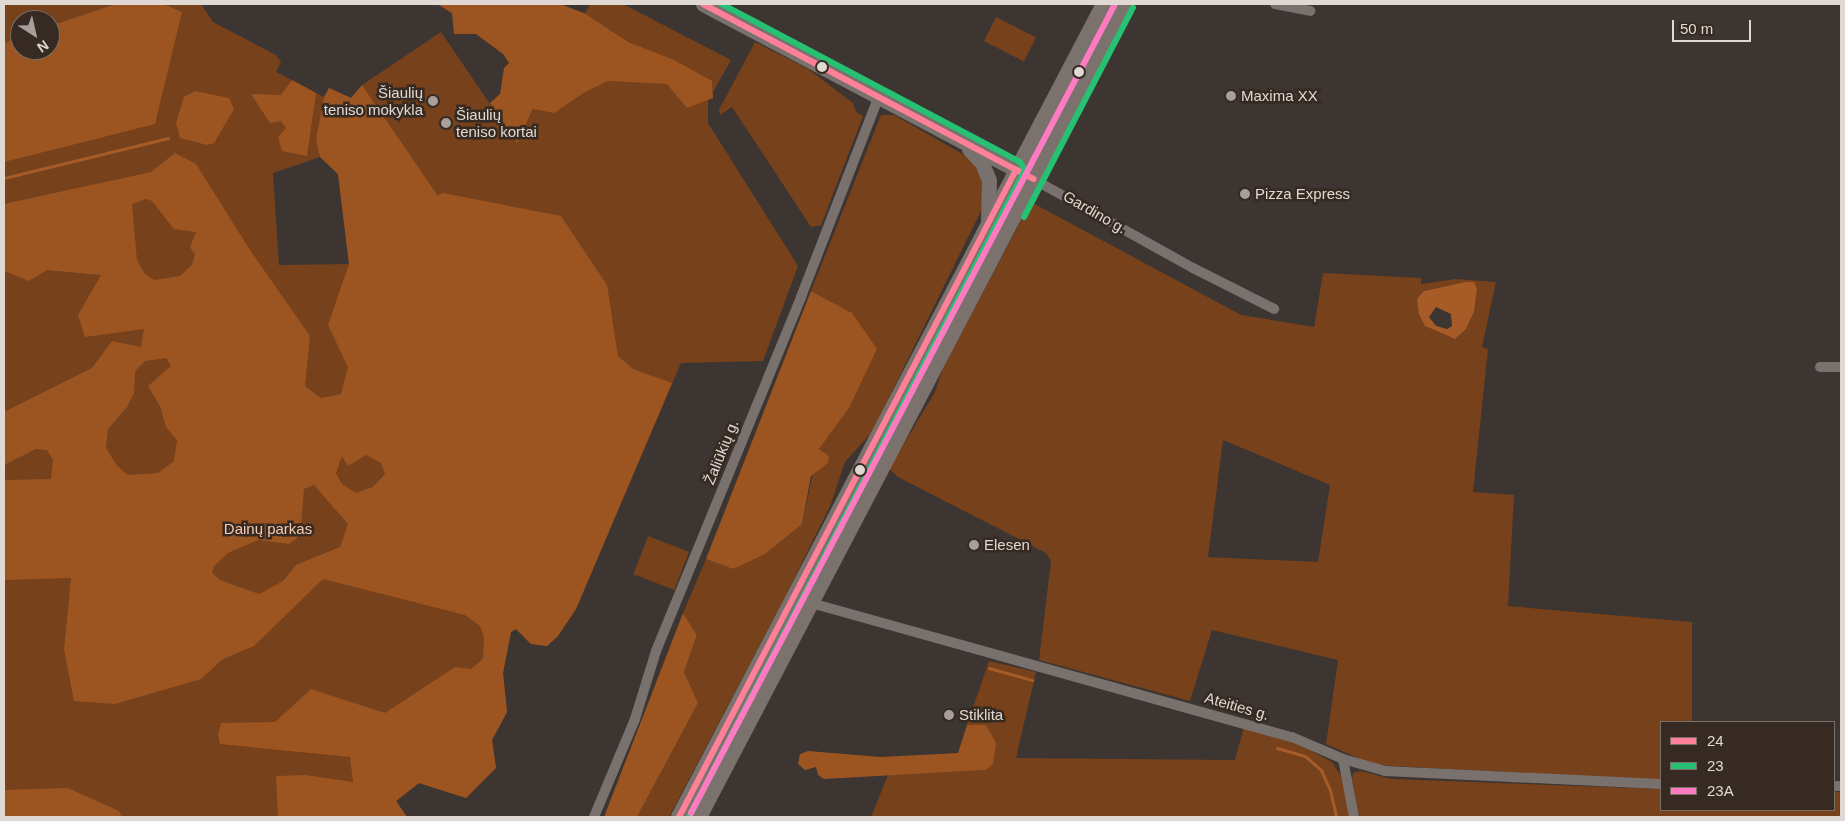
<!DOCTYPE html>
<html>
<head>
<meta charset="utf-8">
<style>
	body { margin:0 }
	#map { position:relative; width:1845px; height:821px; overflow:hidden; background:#3c3531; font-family:Helvetica,sans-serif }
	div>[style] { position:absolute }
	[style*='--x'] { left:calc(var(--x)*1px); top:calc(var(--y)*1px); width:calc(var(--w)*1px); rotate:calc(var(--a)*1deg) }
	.green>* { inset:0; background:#76411b; transform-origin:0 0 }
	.forest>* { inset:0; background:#9c5521 }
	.water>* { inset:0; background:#a75c27 }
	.stream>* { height:3px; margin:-1.5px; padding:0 1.5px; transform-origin:1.5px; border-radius:1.5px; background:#a75c27 }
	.street>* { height:10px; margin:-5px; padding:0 5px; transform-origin:5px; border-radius:5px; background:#78716e }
	.secondary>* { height:15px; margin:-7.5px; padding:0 7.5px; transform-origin:7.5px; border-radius:7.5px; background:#78716d }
	.primary>* { height:16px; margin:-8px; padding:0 8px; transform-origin:8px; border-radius:8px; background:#7b726d }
	.bus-1>* { height:6px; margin:-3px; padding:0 3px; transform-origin:3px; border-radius:3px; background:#ff8098 }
	.bus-2>* { height:6px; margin:-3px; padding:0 3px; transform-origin:3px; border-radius:3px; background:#26c172 }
	.bus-3>* { height:6px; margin:-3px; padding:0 3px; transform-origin:3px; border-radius:3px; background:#fe7ac1 }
	.dots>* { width:14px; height:14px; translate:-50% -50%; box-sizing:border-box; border:2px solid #362a22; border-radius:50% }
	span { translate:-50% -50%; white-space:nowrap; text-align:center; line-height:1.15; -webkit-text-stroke:5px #362a22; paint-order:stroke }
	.poi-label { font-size:15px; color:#e0d8d3 }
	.right { translate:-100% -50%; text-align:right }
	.left { translate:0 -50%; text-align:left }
	.street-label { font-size:15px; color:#e0d8d3 }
	.park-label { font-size:15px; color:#f7c9af }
	.frame { position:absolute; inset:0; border:5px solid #e0d8d3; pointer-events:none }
	.legend { position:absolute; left:1660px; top:721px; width:175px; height:90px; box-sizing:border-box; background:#362a22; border:1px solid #7a7069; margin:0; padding:6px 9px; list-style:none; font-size:15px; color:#e0d8d3 }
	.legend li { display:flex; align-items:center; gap:10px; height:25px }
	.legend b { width:25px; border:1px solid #7a7069 }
	.north { position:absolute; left:10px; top:10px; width:50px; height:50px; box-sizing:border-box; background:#362a22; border:1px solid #7a7069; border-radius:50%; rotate:145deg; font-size:14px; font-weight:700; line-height:20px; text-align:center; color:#e0d8d3 }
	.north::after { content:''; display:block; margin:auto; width:18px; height:22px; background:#a79f9a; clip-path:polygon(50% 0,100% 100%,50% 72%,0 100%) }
	.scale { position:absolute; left:1672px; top:20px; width:79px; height:22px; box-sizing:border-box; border:2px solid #e0d8d3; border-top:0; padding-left:6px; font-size:15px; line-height:18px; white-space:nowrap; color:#e0d8d3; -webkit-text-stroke:4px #362a22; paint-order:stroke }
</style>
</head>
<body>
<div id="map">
	<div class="green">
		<div style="clip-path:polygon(evenodd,4px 4px,201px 4px,213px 22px,276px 55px,281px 62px,276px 72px,324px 97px,329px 88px,351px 98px,362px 85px,441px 32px,516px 142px,590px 4px,623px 4px,731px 60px,708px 101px,708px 123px,798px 266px,763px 361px,681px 363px,576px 609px,558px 636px,547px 646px,531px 644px,516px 629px,511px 632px,503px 673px,507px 712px,492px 740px,496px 768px,466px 798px,419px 783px,396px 801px,407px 817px,4px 817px,4px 4px,20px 20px,50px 20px,50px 50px,20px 50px,20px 20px,4px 4px,320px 157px,338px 174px,349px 264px,279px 265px,273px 173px,320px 157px)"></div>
		<div style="clip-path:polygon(1112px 4px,1117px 4px,1033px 158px,1033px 156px)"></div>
		<div style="left:996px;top:17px;width:45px;height:27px;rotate:27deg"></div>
		<div style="clip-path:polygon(755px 42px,808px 69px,853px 103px,856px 112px,863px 116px,821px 225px,811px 227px,732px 107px,720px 115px,719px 110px)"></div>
		<div style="clip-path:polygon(881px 115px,894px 115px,973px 160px,984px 176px,982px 209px,872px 432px,845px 462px,831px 504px,786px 595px,669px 817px,637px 817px,698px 703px,684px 672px,697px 635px,683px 613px,706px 559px,733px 569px,802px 524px,818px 450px,849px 408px,852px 313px,811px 291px)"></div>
		<div style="clip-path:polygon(1011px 187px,1017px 191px,842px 529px,857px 494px)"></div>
		<div style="clip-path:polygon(evenodd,1031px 202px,1241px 315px,1314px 327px,1323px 273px,1421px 278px,1421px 284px,1456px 279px,1496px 282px,1482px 347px,1488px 349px,1473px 492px,1514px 495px,1508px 606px,1692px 622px,1692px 722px,1661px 722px,1661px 780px,1374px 765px,1326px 744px,1338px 660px,1212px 630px,1190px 701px,1039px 660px,1051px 561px,1046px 553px,898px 477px,889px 469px,935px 392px,943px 368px,1031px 202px,1465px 282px,1477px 289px,1474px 312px,1466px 329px,1455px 339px,1425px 326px,1424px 291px,1465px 282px,1031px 202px,1223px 440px,1330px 485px,1318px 562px,1208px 557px,1223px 440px)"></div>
		<div style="left:648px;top:536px;width:44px;height:41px;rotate:21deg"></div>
		<div style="left:798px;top:606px;width:4px;height:239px;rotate:27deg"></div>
		<div style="clip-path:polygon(989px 661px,1036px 672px,1016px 758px,1235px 760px,1244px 727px,1294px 742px,1332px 762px,1341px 776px,1350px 817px,871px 817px,888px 775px,985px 770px,986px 725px,967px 725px)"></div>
		<div style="clip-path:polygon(1361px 771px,1392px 779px,1661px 789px,1661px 810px,1834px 810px,1834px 792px,1841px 792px,1841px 817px,1359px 817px,1352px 780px,1353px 773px)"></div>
	</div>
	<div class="forest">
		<div style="clip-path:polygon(116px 4px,163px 4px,182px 12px,155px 124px,4px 162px,4px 43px,20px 37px,20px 50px,50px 50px,50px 26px)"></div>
		<div style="clip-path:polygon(437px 4px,560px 4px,584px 13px,628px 42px,674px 60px,712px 81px,713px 98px,687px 108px,667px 84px,608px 81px,585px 92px,554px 113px,533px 109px,517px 143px,490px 103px,500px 94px,504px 68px,509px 63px,503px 54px,476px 34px,454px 34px,452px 13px)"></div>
		<div style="clip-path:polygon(292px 80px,316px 93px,307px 156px,282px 151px,278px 137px,286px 128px,281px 121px,270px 123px,251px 94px,281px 95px)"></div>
		<div style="clip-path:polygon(evenodd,362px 85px,438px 196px,443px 193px,561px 216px,607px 285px,618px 356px,633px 369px,672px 383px,576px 609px,558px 636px,547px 646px,531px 644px,516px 629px,511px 632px,503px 673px,507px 712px,492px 740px,496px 768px,466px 798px,419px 783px,396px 801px,407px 817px,278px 817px,276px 776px,305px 775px,353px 782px,350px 757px,220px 744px,218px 735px,221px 723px,275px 722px,311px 689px,385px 713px,455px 667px,471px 669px,483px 659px,484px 637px,480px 626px,465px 615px,323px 579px,254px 646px,223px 659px,201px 679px,115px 704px,74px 701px,64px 650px,71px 578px,4px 580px,4px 480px,51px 479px,53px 460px,47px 450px,36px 449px,4px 465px,4px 412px,92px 368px,112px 341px,141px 347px,144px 329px,85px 337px,78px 315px,101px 275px,47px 270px,29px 281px,4px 271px,4px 204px,151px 172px,175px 153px,196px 164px,250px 250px,310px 336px,305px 386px,321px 398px,341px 394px,348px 367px,328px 325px,349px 264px,338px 174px,320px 157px,316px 139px,324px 97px,329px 88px,351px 98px,362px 85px,146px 199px,152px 201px,174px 229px,196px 232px,190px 247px,195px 255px,192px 265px,180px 276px,154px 280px,144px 273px,137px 260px,132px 204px,146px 199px,362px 85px,166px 358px,171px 366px,148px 386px,160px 406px,166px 427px,177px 440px,174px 461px,158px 473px,128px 475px,117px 466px,106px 448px,108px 429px,127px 407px,134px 393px,135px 371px,145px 361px,166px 358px,362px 85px,366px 455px,381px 463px,385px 474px,373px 487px,356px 493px,342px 484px,336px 473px,342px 456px,348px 466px,366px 455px,362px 85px,314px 485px,348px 524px,340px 547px,296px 565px,283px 581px,259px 594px,220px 580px,212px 573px,214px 566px,228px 553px,258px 540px,289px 544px,300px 536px,304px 489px,314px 485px)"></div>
		<div style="clip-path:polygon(195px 91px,229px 98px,234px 109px,214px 143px,207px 145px,180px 138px,176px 123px,184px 97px)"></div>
		<div style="clip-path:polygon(811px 291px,852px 313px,877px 349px,849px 408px,819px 449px,829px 456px,828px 463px,811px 476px,802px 524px,765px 554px,733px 569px,706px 559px)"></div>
		<div style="clip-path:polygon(683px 613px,697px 635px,684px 672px,698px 703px,637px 817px,604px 817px)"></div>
		<div style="clip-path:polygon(967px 725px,986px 725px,996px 743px,993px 764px,985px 770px,824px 779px,818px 775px,816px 767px,805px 770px,798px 764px,800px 754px,808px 751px,881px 757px,958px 753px)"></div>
		<div style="clip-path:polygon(68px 788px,119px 811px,122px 817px,4px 817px,4px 790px)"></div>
	</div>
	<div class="water">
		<div style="clip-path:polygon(evenodd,1465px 282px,1474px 282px,1477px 289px,1474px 312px,1466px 329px,1455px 339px,1425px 326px,1419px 314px,1417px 299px,1424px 291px,1465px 282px,1436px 307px,1451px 314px,1452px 326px,1447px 329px,1436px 326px,1429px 317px,1436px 307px)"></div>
	</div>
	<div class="stream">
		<div style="--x:4;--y:178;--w:169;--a:-13.7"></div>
		<div style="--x:989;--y:668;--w:45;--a:15.6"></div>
		<div style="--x:1277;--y:748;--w:29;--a:16"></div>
		<div style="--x:1305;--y:756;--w:21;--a:41"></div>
		<div style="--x:1321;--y:770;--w:22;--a:66"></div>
		<div style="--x:1330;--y:790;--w:28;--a:77"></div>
	</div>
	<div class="street">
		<div style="--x:1275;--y:4;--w:36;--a:11"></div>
		<div style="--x:1033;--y:179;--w:183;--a:29.1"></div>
		<div style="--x:1193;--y:268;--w:91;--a:26.8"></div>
		<div style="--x:1820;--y:367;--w:21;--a:0"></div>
		<div style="--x:811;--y:603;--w:499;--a:15.6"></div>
		<div style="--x:1292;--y:737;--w:56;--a:23.3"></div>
		<div style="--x:1343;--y:759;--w:44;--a:15.9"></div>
		<div style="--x:1385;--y:771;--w:276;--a:2.7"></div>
		<div style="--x:1343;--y:759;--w:59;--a:79.3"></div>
		<div style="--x:1834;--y:786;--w:7;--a:0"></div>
		<div style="--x:594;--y:817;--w:106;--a:-67.3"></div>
		<div style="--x:635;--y:719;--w:71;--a:-72.8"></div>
		<div style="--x:656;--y:651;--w:383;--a:-67.7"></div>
		<div style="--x:801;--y:297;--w:213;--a:-68.8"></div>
	</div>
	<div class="secondary">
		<div style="--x:703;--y:4;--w:374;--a:27.9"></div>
		<div style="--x:969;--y:149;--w:19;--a:47"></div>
		<div style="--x:982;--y:163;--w:18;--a:68"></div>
		<div style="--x:989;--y:180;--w:44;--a:91.3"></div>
	</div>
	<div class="primary">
		<div style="--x:679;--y:817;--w:917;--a:-62.4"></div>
		<div style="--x:699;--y:817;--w:918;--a:-62.35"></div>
	</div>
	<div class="bus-1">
		<div style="--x:703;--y:4;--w:374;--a:27.9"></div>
		<div style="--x:679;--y:817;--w:730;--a:-62.49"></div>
	</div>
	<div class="bus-2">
		<div style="--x:1024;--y:217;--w:236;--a:-62.5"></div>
		<div style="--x:689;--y:817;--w:729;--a:-62.56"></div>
		<div style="--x:1025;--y:170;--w:9;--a:-122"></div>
		<div style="--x:1020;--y:162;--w:338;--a:-152.1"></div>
	</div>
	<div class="bus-3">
		<div style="--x:691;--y:813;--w:913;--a:-62.34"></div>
	</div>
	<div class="dots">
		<div style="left:822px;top:67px;background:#e0d8d3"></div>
		<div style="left:1079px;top:72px;background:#e0d8d3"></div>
		<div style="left:1231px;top:96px;background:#a79f9a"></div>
		<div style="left:433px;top:101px;background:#a79f9a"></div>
		<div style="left:446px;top:123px;background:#a79f9a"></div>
		<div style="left:1245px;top:194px;background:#a79f9a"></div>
		<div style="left:860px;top:470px;background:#e0d8d3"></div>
		<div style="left:974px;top:545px;background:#a79f9a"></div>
		<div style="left:949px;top:715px;background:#a79f9a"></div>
	</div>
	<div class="poi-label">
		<span class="right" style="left:423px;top:101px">Šiaulių<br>teniso mokykla</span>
		<span class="left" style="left:1241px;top:96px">Maxima XX</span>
		<span class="left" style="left:456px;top:123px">Šiaulių<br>teniso kortai</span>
		<span class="left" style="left:1255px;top:194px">Pizza Express</span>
		<span class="left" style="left:984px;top:545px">Elesen</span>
		<span class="left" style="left:959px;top:715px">Stiklita</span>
	</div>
	<div class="street-label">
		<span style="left:1095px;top:212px;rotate:30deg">Gardino g.</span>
		<span style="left:721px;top:452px;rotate:-68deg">Žaliūkių g.</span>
		<span style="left:1237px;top:706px;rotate:16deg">Ateities g.</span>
	</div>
	<div class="park-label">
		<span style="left:268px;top:529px">Dainų parkas</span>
	</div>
	<div class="frame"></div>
	<ul class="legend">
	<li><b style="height:6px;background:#ff8098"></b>24</li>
	<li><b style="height:6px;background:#26c172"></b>23</li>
	<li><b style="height:6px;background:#fe7ac1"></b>23A</li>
	</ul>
	<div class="north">N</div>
	<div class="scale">50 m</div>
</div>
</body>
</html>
